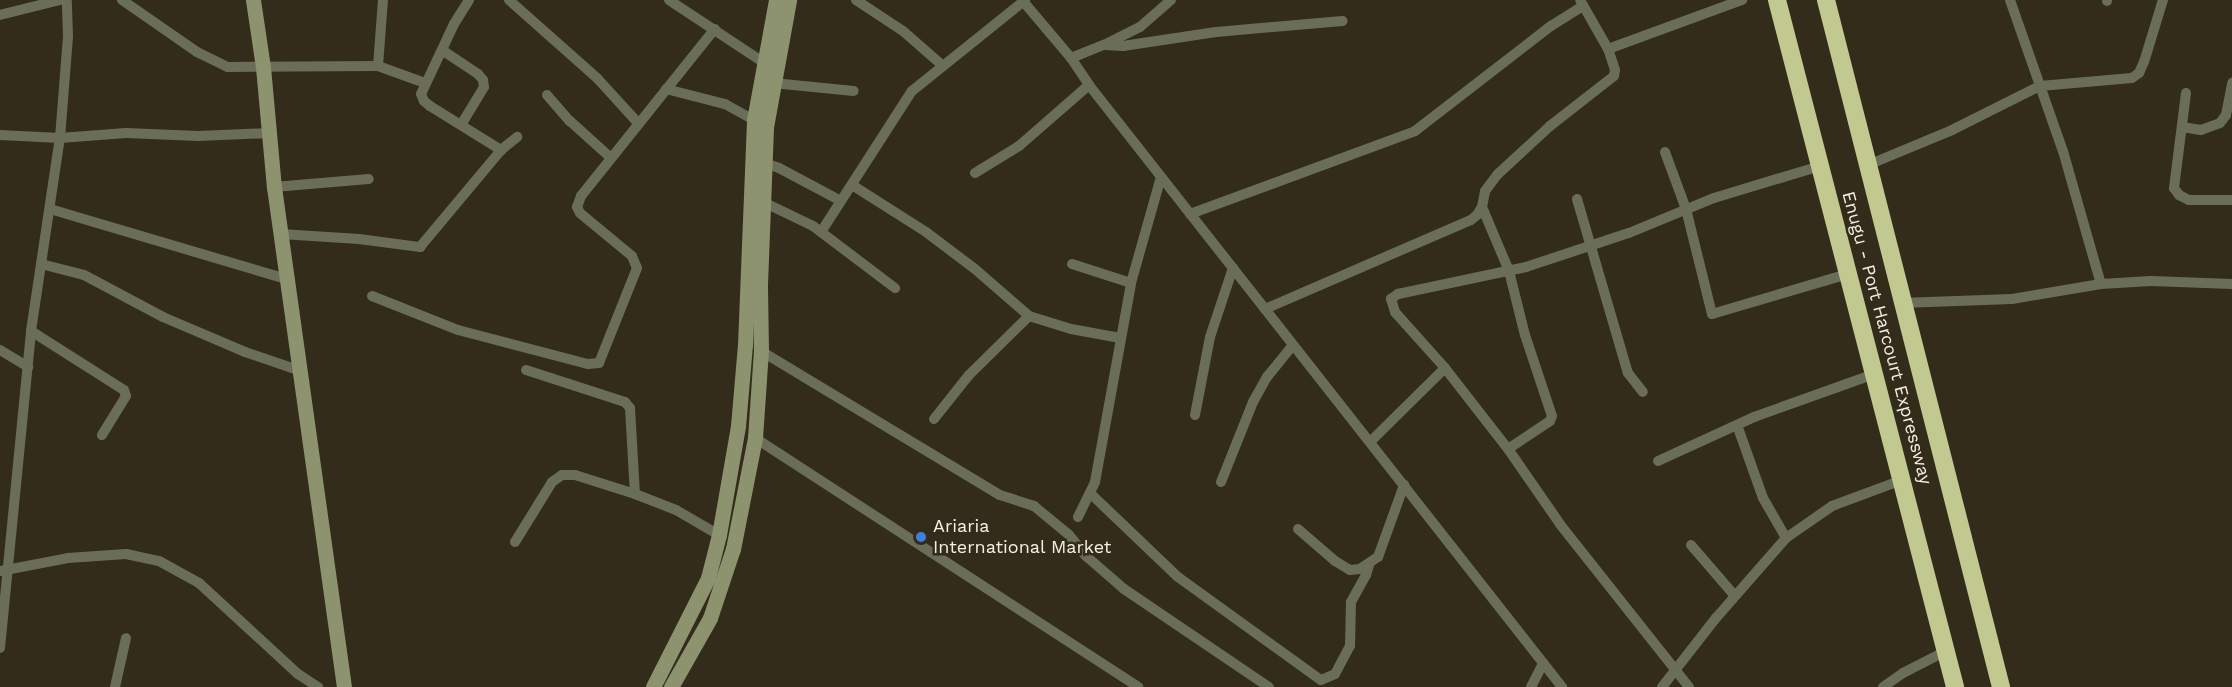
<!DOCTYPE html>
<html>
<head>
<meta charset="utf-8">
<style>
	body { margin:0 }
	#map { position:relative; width:2232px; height:687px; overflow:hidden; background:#332c1b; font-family:"Work Sans",sans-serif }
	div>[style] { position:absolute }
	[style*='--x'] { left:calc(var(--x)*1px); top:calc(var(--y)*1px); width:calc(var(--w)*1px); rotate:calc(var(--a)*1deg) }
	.street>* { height:10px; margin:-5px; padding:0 5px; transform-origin:5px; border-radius:5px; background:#6a6e58 }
	.secondary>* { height:15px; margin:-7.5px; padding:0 7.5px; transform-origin:7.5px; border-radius:7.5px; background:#8d936f }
	.highway>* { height:18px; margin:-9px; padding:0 9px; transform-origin:9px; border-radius:9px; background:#c1c991 }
	.dots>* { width:16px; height:16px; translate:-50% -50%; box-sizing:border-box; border:3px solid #332c1b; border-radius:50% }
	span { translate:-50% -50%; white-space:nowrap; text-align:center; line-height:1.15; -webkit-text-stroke:5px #332c1b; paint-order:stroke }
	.street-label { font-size:18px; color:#f4efe5 }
	.poi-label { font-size:18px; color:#f4efe5 }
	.left { translate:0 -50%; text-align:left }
</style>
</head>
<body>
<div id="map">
	<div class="street">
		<div style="--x:122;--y:0;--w:91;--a:34.7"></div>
		<div style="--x:197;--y:52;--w:34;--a:26"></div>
		<div style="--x:228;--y:67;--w:150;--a:-0.4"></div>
		<div style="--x:378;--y:66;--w:50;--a:19.9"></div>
		<div style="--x:469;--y:0;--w:28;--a:122"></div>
		<div style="--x:454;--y:24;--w:77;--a:115.2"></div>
		<div style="--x:421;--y:94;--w:8;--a:67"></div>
		<div style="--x:424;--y:101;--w:8;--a:40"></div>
		<div style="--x:430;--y:106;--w:84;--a:31.8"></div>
		<div style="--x:509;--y:0;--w:118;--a:41.6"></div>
		<div style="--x:597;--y:78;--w:62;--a:47.6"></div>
		<div style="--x:669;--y:0;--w:113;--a:33.4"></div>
		<div style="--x:856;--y:0;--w:56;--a:33.4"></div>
		<div style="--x:903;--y:31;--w:52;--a:41.1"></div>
		<div style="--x:1022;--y:0;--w:76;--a:49.8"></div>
		<div style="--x:1071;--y:58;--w:32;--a:56"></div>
		<div style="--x:1089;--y:85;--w:766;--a:51.84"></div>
		<div style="--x:2010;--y:0;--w:160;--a:70.7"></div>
		<div style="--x:2063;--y:151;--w:138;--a:74.1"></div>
		<div style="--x:2107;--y:0;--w:1;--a:90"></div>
		<div style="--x:0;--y:15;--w:62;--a:-14"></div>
		<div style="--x:1104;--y:45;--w:19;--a:3"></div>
		<div style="--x:1123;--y:46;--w:94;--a:-8.6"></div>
		<div style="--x:1216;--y:32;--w:127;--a:-5"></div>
		<div style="--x:1608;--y:49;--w:143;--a:-20.1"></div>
		<div style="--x:442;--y:50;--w:43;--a:33.7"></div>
		<div style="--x:478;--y:74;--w:8;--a:50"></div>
		<div style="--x:483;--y:80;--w:7;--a:82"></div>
		<div style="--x:484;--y:87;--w:44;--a:121.2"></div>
		<div style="--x:1071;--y:58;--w:35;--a:-22"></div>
		<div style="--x:1104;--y:45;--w:40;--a:-26.6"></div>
		<div style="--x:1140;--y:27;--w:41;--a:-41.1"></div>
		<div style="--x:378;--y:66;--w:66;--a:-85.7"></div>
		<div style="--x:773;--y:83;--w:81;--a:5.6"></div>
		<div style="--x:666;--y:89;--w:61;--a:14.3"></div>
		<div style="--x:725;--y:104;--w:33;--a:29"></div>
		<div style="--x:2186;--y:93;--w:96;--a:97.2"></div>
		<div style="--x:2174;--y:188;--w:9;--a:54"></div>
		<div style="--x:2179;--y:195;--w:11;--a:27"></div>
		<div style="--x:2189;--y:200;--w:43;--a:0"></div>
		<div style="--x:547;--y:95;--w:35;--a:49"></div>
		<div style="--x:570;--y:121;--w:55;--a:42.1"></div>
		<div style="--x:2182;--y:127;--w:19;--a:9"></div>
		<div style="--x:2201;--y:130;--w:20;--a:-20"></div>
		<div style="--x:2220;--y:123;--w:10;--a:-53"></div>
		<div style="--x:2226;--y:115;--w:33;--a:-79"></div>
		<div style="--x:0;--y:135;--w:60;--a:2.9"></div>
		<div style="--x:60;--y:138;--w:66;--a:-4.3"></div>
		<div style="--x:126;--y:133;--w:72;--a:2.4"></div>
		<div style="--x:198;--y:136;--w:71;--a:-2.4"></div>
		<div style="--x:1665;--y:152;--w:61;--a:69.8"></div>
		<div style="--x:1686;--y:209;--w:108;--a:76.1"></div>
		<div style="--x:1712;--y:314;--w:142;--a:-16.4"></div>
		<div style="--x:1868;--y:165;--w:91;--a:-22.6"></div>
		<div style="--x:1952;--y:130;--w:98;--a:-26.6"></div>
		<div style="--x:2040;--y:86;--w:92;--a:-5"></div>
		<div style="--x:2132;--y:78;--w:9;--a:-36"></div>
		<div style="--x:2139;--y:73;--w:12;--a:-66"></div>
		<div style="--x:2144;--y:62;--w:65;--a:-73"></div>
		<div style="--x:764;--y:171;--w:8;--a:-45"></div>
		<div style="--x:770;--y:165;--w:9;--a:18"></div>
		<div style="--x:779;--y:168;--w:70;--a:28"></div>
		<div style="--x:975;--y:173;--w:52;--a:-31.5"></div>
		<div style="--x:1019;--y:146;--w:93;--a:-41.1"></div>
		<div style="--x:852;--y:185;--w:88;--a:32.4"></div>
		<div style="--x:926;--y:232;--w:61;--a:37.1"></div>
		<div style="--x:975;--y:269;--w:72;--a:41"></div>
		<div style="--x:1029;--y:316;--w:44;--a:17.2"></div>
		<div style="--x:1071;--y:329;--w:50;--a:10.4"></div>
		<div style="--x:274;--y:187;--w:95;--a:-4.8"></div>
		<div style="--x:1577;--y:199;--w:181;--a:73.7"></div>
		<div style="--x:1628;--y:373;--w:24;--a:52"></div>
		<div style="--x:763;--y:202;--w:55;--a:25.6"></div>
		<div style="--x:813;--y:226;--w:103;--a:37.1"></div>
		<div style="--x:1482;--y:207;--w:69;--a:67.1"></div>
		<div style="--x:1509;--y:271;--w:66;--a:76"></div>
		<div style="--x:1525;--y:335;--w:85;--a:71.6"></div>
		<div style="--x:1552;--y:416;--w:5;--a:112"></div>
		<div style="--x:1550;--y:421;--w:50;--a:146.3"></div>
		<div style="--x:50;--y:209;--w:247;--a:16.5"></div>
		<div style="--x:1190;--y:214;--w:240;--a:-20.2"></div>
		<div style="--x:1415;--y:131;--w:172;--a:-37.7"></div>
		<div style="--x:1551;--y:26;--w:38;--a:-32"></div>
		<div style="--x:821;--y:232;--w:168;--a:-57.2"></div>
		<div style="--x:912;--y:91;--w:145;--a:-38.8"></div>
		<div style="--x:281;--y:234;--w:78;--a:3.7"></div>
		<div style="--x:359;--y:239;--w:62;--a:7.5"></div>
		<div style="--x:420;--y:247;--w:126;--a:-50.1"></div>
		<div style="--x:501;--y:150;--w:21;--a:-39"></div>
		<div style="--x:41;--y:264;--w:44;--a:14.3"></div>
		<div style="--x:84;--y:275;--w:89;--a:28"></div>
		<div style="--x:163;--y:317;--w:89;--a:23.1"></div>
		<div style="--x:245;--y:352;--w:59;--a:18.7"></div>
		<div style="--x:1072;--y:264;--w:62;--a:17.9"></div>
		<div style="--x:372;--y:296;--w:92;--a:21.6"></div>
		<div style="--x:458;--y:330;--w:134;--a:14.7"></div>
		<div style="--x:588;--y:364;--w:11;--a:-5"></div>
		<div style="--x:599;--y:363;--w:102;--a:-68.2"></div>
		<div style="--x:637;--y:268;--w:13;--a:-113"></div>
		<div style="--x:632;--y:256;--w:67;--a:-140.4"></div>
		<div style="--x:580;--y:213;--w:7;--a:-117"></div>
		<div style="--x:577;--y:207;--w:12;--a:-70"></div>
		<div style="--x:581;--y:196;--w:214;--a:-51.3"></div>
		<div style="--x:1901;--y:303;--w:111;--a:-2.1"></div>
		<div style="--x:2012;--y:299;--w:90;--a:-9.6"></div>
		<div style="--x:2101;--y:284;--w:50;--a:-3.4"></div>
		<div style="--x:2151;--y:281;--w:81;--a:2.1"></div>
		<div style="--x:1265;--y:309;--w:224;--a:-23.4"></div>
		<div style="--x:1471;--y:220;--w:8;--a:-40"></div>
		<div style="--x:1477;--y:215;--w:9;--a:-58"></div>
		<div style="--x:1482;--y:207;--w:16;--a:-79"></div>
		<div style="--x:1485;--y:191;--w:21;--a:-53"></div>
		<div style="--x:1498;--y:174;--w:71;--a:-42.7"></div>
		<div style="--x:1550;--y:126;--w:81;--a:-38"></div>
		<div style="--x:1614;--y:76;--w:6;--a:-81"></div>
		<div style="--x:1615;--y:70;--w:22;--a:-108"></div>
		<div style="--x:1608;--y:49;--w:56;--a:-119.7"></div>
		<div style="--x:31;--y:331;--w:110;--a:32.4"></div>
		<div style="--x:124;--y:390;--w:6;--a:72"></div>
		<div style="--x:126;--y:396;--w:46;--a:121.6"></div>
		<div style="--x:0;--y:350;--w:33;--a:31"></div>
		<div style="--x:761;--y:351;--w:279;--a:31.1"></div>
		<div style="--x:1000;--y:495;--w:36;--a:18"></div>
		<div style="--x:1034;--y:506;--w:45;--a:39.6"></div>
		<div style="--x:1069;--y:535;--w:27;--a:51"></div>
		<div style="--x:1086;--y:556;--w:50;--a:41"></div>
		<div style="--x:1124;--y:589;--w:175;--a:34.1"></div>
		<div style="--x:526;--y:370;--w:104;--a:17.9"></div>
		<div style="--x:625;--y:402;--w:8;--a:50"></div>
		<div style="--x:630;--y:408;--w:86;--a:86.7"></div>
		<div style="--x:1195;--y:415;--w:79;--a:-79.1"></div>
		<div style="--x:1210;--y:337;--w:73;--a:-71.6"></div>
		<div style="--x:934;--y:419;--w:56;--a:-51.5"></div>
		<div style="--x:969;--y:375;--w:84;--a:-44.5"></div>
		<div style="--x:1737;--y:425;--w:77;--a:70.4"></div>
		<div style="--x:1763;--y:498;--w:46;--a:60.1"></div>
		<div style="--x:755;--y:438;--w:457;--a:33"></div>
		<div style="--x:1370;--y:442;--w:105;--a:-44.6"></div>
		<div style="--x:1658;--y:461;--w:106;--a:-24.6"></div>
		<div style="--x:1754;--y:417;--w:127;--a:-19.7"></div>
		<div style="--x:1221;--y:482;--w:86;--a:-68.2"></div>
		<div style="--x:1253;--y:402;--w:29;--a:-61"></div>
		<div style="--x:1267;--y:377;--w:41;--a:-50.9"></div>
		<div style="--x:1091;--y:494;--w:120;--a:43.7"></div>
		<div style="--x:1178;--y:577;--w:176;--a:35.8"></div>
		<div style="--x:1321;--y:680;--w:15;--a:-23"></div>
		<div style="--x:1335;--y:674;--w:32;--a:-62"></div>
		<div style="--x:1350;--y:646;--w:44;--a:-88.7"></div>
		<div style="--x:1351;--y:602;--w:31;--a:-61"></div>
		<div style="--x:1366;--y:575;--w:10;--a:-73"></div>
		<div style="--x:1078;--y:517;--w:39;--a:-64"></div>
		<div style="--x:1095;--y:482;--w:202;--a:-79.7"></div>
		<div style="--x:1131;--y:283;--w:110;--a:-74.2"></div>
		<div style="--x:1298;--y:529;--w:49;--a:40.9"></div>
		<div style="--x:1335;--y:561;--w:17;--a:31"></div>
		<div style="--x:1350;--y:570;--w:10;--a:-6"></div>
		<div style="--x:1360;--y:569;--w:22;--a:-34"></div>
		<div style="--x:1378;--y:557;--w:77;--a:-70.1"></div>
		<div style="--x:515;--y:542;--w:70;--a:-58.3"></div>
		<div style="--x:552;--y:482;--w:12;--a:-35"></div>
		<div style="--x:562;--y:475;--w:13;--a:0"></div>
		<div style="--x:575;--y:475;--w:63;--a:17.6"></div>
		<div style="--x:635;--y:494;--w:44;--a:21.3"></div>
		<div style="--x:676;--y:510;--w:50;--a:30.2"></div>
		<div style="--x:1691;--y:545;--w:67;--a:49.2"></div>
		<div style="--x:0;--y:571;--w:69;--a:-10.8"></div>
		<div style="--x:68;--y:558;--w:58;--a:-3.9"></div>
		<div style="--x:126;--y:554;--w:34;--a:12"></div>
		<div style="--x:159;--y:561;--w:46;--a:28.8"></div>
		<div style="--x:199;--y:583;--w:134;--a:42.6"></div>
		<div style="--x:298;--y:674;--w:24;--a:33"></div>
		<div style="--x:0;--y:648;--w:319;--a:-84.4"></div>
		<div style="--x:31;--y:331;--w:195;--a:-81.5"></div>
		<div style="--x:60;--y:138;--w:102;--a:-85.5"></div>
		<div style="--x:68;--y:36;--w:36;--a:-92"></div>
		<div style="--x:115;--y:687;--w:50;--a:-77.3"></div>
		<div style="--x:1531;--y:687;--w:27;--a:-63"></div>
		<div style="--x:1662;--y:687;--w:88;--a:-52"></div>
		<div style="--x:1716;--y:618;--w:106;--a:-48.8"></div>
		<div style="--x:1786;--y:538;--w:56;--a:-34.8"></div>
		<div style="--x:1832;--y:506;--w:75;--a:-20.4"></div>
		<div style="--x:1689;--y:687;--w:208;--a:-128.4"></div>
		<div style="--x:1560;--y:524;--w:91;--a:-124.7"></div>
		<div style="--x:1508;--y:449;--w:103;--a:-127.9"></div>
		<div style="--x:1445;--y:368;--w:75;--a:-131.8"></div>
		<div style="--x:1395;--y:312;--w:14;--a:-107"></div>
		<div style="--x:1391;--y:299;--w:9;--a:-36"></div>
		<div style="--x:1398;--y:294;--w:131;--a:-11.9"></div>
		<div style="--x:1526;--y:267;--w:108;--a:-18.3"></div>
		<div style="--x:1629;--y:233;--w:92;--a:-22.4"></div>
		<div style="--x:1714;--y:198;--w:111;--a:-16.8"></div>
		<div style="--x:1883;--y:687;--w:24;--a:-35"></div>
		<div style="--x:1903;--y:673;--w:48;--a:-27.1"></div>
	</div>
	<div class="secondary">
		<div style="--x:253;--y:0;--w:68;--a:81.5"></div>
		<div style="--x:263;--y:67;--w:121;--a:84.8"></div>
		<div style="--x:274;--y:187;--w:505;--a:82.03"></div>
		<div style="--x:653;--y:687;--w:122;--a:-63.2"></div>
		<div style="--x:708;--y:578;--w:44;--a:-75.7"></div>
		<div style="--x:719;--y:535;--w:111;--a:-80.1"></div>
		<div style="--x:738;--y:426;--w:81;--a:-85.1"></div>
		<div style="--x:745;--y:345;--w:225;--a:-87.7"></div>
		<div style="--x:754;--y:120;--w:122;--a:-79.6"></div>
		<div style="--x:671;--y:687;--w:79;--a:-60.5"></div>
		<div style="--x:710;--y:618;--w:73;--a:-71.6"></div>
		<div style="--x:733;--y:549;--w:113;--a:-78.8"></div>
		<div style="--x:755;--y:438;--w:87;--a:-86.1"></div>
		<div style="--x:761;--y:351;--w:67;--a:-90.9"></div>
		<div style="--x:760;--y:284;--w:157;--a:-87.8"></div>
		<div style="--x:766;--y:127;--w:129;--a:-79.7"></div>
	</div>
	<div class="highway">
		<div style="--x:1777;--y:0;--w:710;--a:75.47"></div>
		<div style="--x:1826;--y:0;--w:709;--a:75.71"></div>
	</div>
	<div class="dots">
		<div style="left:921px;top:537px;background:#3f7fe0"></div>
	</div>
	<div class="street-label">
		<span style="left:1887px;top:338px;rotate:75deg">Enugu - Port Harcourt Expressway</span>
	</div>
	<div class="poi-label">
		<span class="left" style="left:933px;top:537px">Ariaria<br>International Market</span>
	</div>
</div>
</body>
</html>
